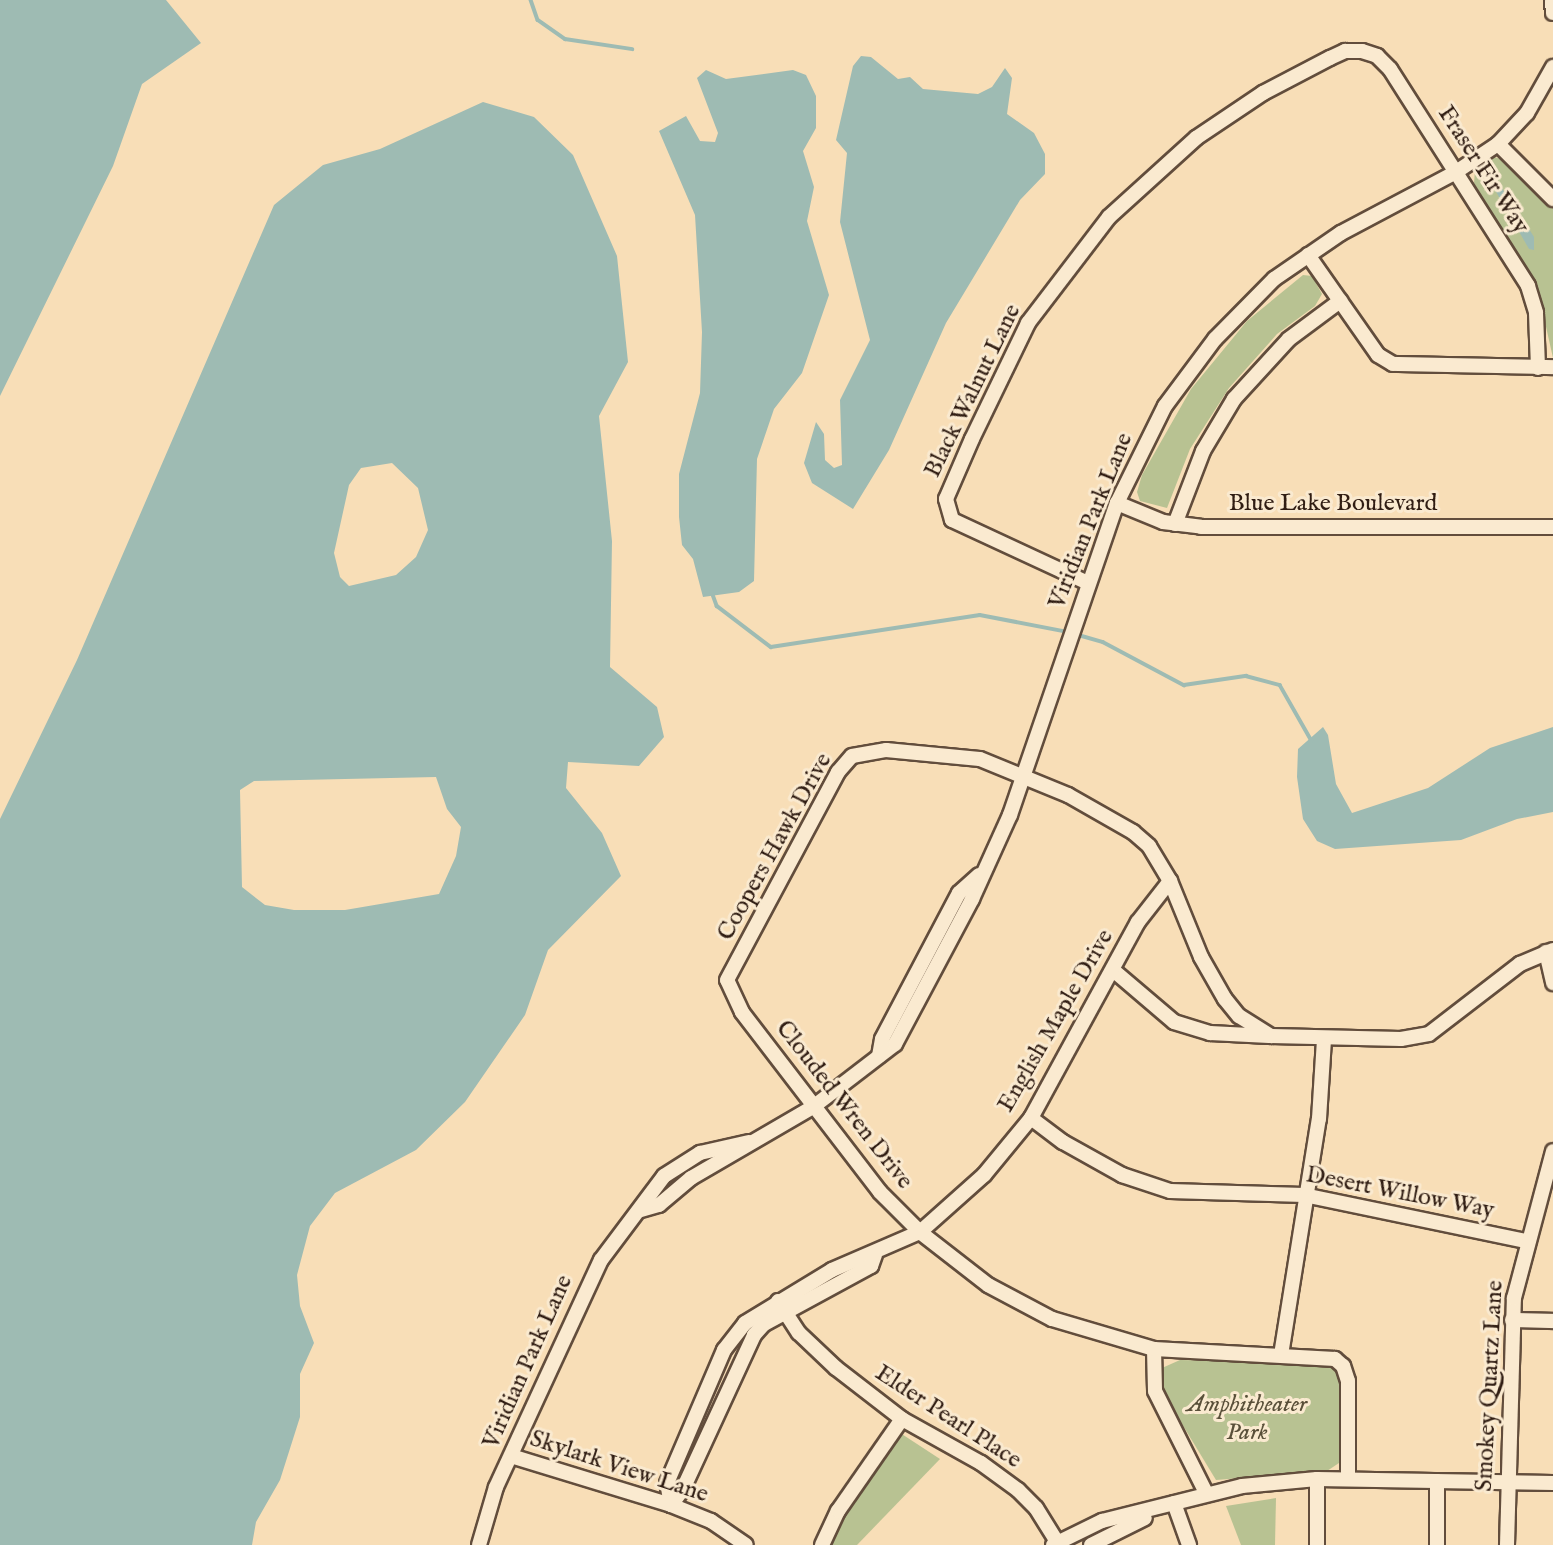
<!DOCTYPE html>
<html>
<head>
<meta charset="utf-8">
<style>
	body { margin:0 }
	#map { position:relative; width:1553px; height:1545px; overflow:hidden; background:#f8deb7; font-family:"IM FELL English",serif }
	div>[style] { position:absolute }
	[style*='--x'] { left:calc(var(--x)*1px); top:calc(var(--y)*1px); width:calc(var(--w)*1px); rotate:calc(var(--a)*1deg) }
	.green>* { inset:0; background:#b8c292 }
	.water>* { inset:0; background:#9ebbb3 }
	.stream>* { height:3.5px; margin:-1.75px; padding:0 1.75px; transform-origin:1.75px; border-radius:1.75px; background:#9ebbb3 }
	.roads { filter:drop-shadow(2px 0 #624d3c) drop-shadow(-2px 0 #624d3c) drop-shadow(0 2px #624d3c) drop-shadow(0 -2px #624d3c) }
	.minor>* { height:14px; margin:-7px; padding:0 7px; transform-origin:7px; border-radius:7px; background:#faead0 }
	span { translate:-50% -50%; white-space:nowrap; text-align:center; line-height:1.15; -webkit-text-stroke:6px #faead0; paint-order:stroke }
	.street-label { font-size:24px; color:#301d13 }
	.park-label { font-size:24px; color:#594f39; font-style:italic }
</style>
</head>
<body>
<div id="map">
	<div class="green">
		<div style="clip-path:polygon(1494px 157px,1508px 161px,1553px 208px,1553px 358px,1538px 291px,1474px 183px,1475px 170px)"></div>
		<div style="clip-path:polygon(1303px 275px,1312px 276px,1322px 294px,1315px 306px,1277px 334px,1229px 388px,1190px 449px,1167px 508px,1140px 501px,1137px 492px,1142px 475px,1191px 389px,1247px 321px)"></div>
		<div style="clip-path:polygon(1180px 1360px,1330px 1363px,1342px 1378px,1339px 1463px,1327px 1471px,1216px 1480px,1162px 1391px,1162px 1368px)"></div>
		<div style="clip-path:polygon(891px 1427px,940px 1459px,857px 1545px,819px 1545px)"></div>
		<div style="clip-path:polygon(1276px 1498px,1275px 1545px,1241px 1545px,1226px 1506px)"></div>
	</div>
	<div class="water">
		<div style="clip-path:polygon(0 0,166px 0,201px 43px,142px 84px,113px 166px,0 396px)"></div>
		<div style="clip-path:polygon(861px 56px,871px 57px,898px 79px,910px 77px,923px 89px,978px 94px,992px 87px,1005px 68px,1012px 78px,1007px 114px,1034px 133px,1045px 154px,1045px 174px,1020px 200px,946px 323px,889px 450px,853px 509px,812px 483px,804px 463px,816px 422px,824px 434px,825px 460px,834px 468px,842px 465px,840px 400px,870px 340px,840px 222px,847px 153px,836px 140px,853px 66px)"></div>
		<div style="clip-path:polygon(706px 70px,726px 79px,793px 70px,806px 75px,816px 96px,816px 128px,803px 151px,814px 187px,807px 221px,829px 295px,802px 373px,774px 409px,757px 459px,754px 581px,739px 592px,703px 597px,693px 559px,682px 545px,679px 517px,679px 474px,700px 393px,702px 332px,695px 215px,659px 131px,686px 116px,700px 141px,715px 142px,718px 133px,697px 78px)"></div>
		<div style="clip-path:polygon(evenodd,483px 102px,534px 117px,573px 155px,617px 256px,628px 362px,599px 416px,612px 541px,610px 667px,657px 707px,664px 737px,639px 766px,568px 762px,566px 788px,602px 833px,621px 876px,548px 950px,525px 1015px,465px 1102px,416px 1150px,335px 1193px,310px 1226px,297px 1275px,300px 1306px,314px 1343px,300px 1374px,300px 1417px,280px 1480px,256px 1522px,252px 1545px,0 1545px,0 819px,77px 660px,274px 205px,323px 165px,380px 149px,483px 102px,392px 463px,418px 488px,428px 530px,416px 557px,396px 575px,349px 586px,340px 577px,334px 553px,349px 485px,361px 468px,392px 463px,483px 102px,436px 777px,447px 809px,461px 827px,456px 856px,439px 894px,345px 910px,294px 910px,265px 905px,242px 887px,240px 790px,254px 781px,436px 777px)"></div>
		<div style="clip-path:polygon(1487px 176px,1496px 180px,1519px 213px,1534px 237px,1534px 250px,1529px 249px)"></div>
		<div style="clip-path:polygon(1323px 727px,1328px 735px,1336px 784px,1352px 813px,1428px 788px,1490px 748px,1553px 727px,1553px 812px,1517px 819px,1461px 840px,1335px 849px,1317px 841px,1303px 819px,1297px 777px,1298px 749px)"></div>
	</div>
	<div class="stream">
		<div style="--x:531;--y:0;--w:21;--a:71"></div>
		<div style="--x:538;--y:20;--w:33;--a:35"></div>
		<div style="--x:565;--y:39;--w:68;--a:8.5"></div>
		<div style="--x:712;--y:592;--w:15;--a:70"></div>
		<div style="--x:717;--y:606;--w:68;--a:37.2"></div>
		<div style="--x:771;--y:647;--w:211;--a:-8.7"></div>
		<div style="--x:980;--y:615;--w:90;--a:10.9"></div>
		<div style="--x:1075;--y:634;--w:29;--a:16"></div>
		<div style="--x:1103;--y:642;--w:92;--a:28"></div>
		<div style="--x:1184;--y:685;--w:63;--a:-8.3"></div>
		<div style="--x:1246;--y:676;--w:35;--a:15"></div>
		<div style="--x:1280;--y:685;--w:64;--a:60.3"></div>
	</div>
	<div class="roads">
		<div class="minor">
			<div style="--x:1552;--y:0;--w:13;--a:86"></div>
			<div style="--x:1498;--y:144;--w:78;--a:45"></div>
			<div style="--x:1308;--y:255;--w:122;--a:55"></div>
			<div style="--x:1378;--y:355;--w:17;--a:31"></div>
			<div style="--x:1393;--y:364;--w:160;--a:1.1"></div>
			<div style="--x:1117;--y:503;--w:50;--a:22.4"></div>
			<div style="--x:1163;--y:522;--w:38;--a:7"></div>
			<div style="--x:1201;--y:527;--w:352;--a:0"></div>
			<div style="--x:1175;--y:524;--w:78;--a:-69"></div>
			<div style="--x:1203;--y:451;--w:61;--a:-59.2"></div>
			<div style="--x:1234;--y:399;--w:81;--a:-47.5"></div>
			<div style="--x:1289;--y:339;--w:64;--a:-36.7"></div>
			<div style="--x:1088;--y:583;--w:150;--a:-155.1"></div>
			<div style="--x:952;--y:520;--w:22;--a:-106"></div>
			<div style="--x:946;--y:499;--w:65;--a:-66.6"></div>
			<div style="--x:972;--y:439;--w:129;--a:-64.2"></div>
			<div style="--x:1028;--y:323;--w:133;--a:-52.6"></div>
			<div style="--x:1109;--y:217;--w:118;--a:-42.2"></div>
			<div style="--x:1196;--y:138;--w:81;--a:-33.9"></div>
			<div style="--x:1263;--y:93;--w:76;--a:-27.6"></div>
			<div style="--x:1330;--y:58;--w:17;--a:-25"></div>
			<div style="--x:1345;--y:51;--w:17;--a:0"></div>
			<div style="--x:1362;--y:51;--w:16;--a:18"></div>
			<div style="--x:1377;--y:56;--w:18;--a:45"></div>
			<div style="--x:1390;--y:69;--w:257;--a:57.5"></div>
			<div style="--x:1528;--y:286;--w:28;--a:73"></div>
			<div style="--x:1536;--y:313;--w:55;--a:87.9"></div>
			<div style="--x:1546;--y:952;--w:32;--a:77"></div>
			<div style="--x:1113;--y:970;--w:80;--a:40.4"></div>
			<div style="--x:1174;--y:1022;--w:38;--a:17"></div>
			<div style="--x:1210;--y:1033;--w:59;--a:2.9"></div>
			<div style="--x:879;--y:1056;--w:17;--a:-80"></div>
			<div style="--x:882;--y:1039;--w:165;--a:-62.2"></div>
			<div style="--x:959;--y:893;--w:27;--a:-42"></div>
			<div style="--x:1031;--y:1118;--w:40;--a:37"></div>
			<div style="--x:1063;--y:1142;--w:68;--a:29.2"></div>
			<div style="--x:1122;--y:1175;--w:51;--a:18.4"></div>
			<div style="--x:1170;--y:1191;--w:134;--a:1.7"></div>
			<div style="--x:1304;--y:1195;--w:227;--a:11.7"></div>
			<div style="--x:641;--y:1210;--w:19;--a:-16"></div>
			<div style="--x:659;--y:1205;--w:42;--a:-40.2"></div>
			<div style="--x:691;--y:1178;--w:141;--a:-30.2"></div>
			<div style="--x:813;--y:1107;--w:103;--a:-37.5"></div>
			<div style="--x:895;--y:1044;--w:164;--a:-62"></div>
			<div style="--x:972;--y:899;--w:92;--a:-65.7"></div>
			<div style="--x:1010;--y:815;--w:330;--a:-71.1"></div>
			<div style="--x:1117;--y:503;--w:108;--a:-63.7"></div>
			<div style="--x:1165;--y:406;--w:84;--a:-53.3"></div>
			<div style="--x:1215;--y:339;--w:84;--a:-45.5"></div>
			<div style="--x:1274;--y:279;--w:81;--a:-34.5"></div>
			<div style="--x:1341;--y:233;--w:130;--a:-27.9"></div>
			<div style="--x:1456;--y:172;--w:50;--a:-33.7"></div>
			<div style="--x:1498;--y:144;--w:42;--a:-46.9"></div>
			<div style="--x:1527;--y:113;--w:53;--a:-60.5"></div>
			<div style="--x:778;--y:1301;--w:38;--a:57"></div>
			<div style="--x:799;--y:1333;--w:51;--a:43.4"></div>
			<div style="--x:836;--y:1368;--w:83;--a:37.7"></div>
			<div style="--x:902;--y:1419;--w:90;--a:29.1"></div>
			<div style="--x:981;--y:1463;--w:46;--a:36.1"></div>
			<div style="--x:1018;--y:1490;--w:25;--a:45"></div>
			<div style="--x:1036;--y:1508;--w:44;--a:58.1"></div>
			<div style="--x:1512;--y:1320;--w:41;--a:1.4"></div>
			<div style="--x:1154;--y:1349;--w:42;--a:88.6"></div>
			<div style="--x:1155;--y:1391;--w:114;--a:63.4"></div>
			<div style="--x:1281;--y:1355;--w:239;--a:-80.9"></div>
			<div style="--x:1319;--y:1119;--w:80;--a:-86.4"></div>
			<div style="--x:511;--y:1456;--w:167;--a:17"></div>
			<div style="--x:671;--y:1505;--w:43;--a:21.8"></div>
			<div style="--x:711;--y:1521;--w:42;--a:34.4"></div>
			<div style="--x:1348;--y:1479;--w:98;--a:-90"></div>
			<div style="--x:1348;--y:1381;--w:16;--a:-108"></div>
			<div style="--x:1343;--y:1366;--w:11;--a:-139"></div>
			<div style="--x:1335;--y:1359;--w:181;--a:-176.8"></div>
			<div style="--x:1154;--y:1349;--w:106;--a:-163.6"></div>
			<div style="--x:1052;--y:1319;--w:72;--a:-152"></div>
			<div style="--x:988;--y:1285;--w:86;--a:-142.1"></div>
			<div style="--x:920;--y:1232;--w:57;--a:-135"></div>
			<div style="--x:880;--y:1192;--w:227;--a:-127.5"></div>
			<div style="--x:742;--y:1012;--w:35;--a:-115"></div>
			<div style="--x:727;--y:980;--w:236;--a:-61.9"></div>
			<div style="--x:838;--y:772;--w:21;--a:-49"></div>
			<div style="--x:852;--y:756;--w:35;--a:-10"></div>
			<div style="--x:886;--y:750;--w:94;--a:5.5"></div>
			<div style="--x:980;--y:759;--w:95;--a:22.2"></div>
			<div style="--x:1068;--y:795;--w:75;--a:29.6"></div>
			<div style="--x:1133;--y:832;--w:21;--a:41"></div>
			<div style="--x:1149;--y:846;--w:41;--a:59"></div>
			<div style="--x:1170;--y:881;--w:82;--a:67.8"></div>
			<div style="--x:1201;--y:957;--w:48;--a:60.3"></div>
			<div style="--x:1225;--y:999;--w:22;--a:51"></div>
			<div style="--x:1239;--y:1016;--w:38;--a:32"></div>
			<div style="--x:1271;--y:1036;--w:130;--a:1.3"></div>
			<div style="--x:1401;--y:1039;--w:28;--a:-10"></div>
			<div style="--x:1429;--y:1034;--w:115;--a:-37.6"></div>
			<div style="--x:1520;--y:964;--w:36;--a:-23"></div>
			<div style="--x:1174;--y:1503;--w:45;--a:70.3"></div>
			<div style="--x:671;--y:1505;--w:22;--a:-100"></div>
			<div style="--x:667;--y:1483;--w:145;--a:-66.8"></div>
			<div style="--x:724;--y:1350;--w:34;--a:-52"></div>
			<div style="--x:745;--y:1323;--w:102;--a:-31.3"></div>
			<div style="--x:832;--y:1270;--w:96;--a:-23.4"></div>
			<div style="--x:920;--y:1232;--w:86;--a:-41.7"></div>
			<div style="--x:984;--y:1175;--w:74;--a:-50.5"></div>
			<div style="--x:1031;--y:1118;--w:223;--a:-61.4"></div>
			<div style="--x:1138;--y:922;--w:52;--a:-52"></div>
			<div style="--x:671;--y:1505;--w:20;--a:-53"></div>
			<div style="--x:683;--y:1489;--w:170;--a:-65.2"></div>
			<div style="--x:754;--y:1335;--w:15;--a:-48"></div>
			<div style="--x:764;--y:1324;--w:122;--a:-28.5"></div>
			<div style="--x:871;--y:1266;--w:12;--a:-70"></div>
			<div style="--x:479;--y:1545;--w:60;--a:-73.7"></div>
			<div style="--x:496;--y:1487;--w:250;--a:-65.2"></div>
			<div style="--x:601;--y:1260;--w:105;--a:-53.1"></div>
			<div style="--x:664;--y:1176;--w:43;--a:-32.6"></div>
			<div style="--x:700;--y:1153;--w:50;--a:-12.7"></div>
			<div style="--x:822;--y:1545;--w:38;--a:-65"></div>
			<div style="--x:838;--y:1511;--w:112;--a:-55.2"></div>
			<div style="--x:1053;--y:1545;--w:55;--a:-26.1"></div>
			<div style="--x:1102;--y:1521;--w:144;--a:-14"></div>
			<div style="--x:1242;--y:1486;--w:75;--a:-5.3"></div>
			<div style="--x:1317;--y:1479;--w:236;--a:1"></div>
			<div style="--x:1091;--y:1545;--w:60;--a:-26.6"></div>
			<div style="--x:1317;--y:1545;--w:66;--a:-90"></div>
			<div style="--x:1437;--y:1545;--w:64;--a:-90"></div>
			<div style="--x:1507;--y:1545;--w:247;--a:-88.4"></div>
			<div style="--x:1514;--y:1298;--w:152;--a:-75.1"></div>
		</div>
	</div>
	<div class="street-label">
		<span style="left:1483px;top:170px;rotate:57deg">Fraser Fir Way</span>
		<span style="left:973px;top:391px;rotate:-64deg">Black Walnut Lane</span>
		<span style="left:1333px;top:504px">Blue Lake Boulevard</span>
		<span style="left:1091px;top:521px;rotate:-68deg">Viridian Park Lane</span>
		<span style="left:775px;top:847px;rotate:-61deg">Coopers Hawk Drive</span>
		<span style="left:1056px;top:1021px;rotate:-60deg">English Maple Drive</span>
		<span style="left:844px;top:1105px;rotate:52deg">Clouded Wren Drive</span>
		<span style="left:1400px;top:1193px;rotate:11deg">Desert Willow Way</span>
		<span style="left:528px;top:1362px;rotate:-66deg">Viridian Park Lane</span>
		<span style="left:1490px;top:1386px;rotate:-87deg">Smokey Quartz Lane</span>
		<span style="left:948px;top:1417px;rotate:33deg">Elder Pearl Place</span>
		<span style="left:619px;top:1467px;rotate:18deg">Skylark View Lane</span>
	</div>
	<div class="park-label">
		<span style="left:1247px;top:1419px">Amphitheater<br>Park</span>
	</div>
</div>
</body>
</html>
